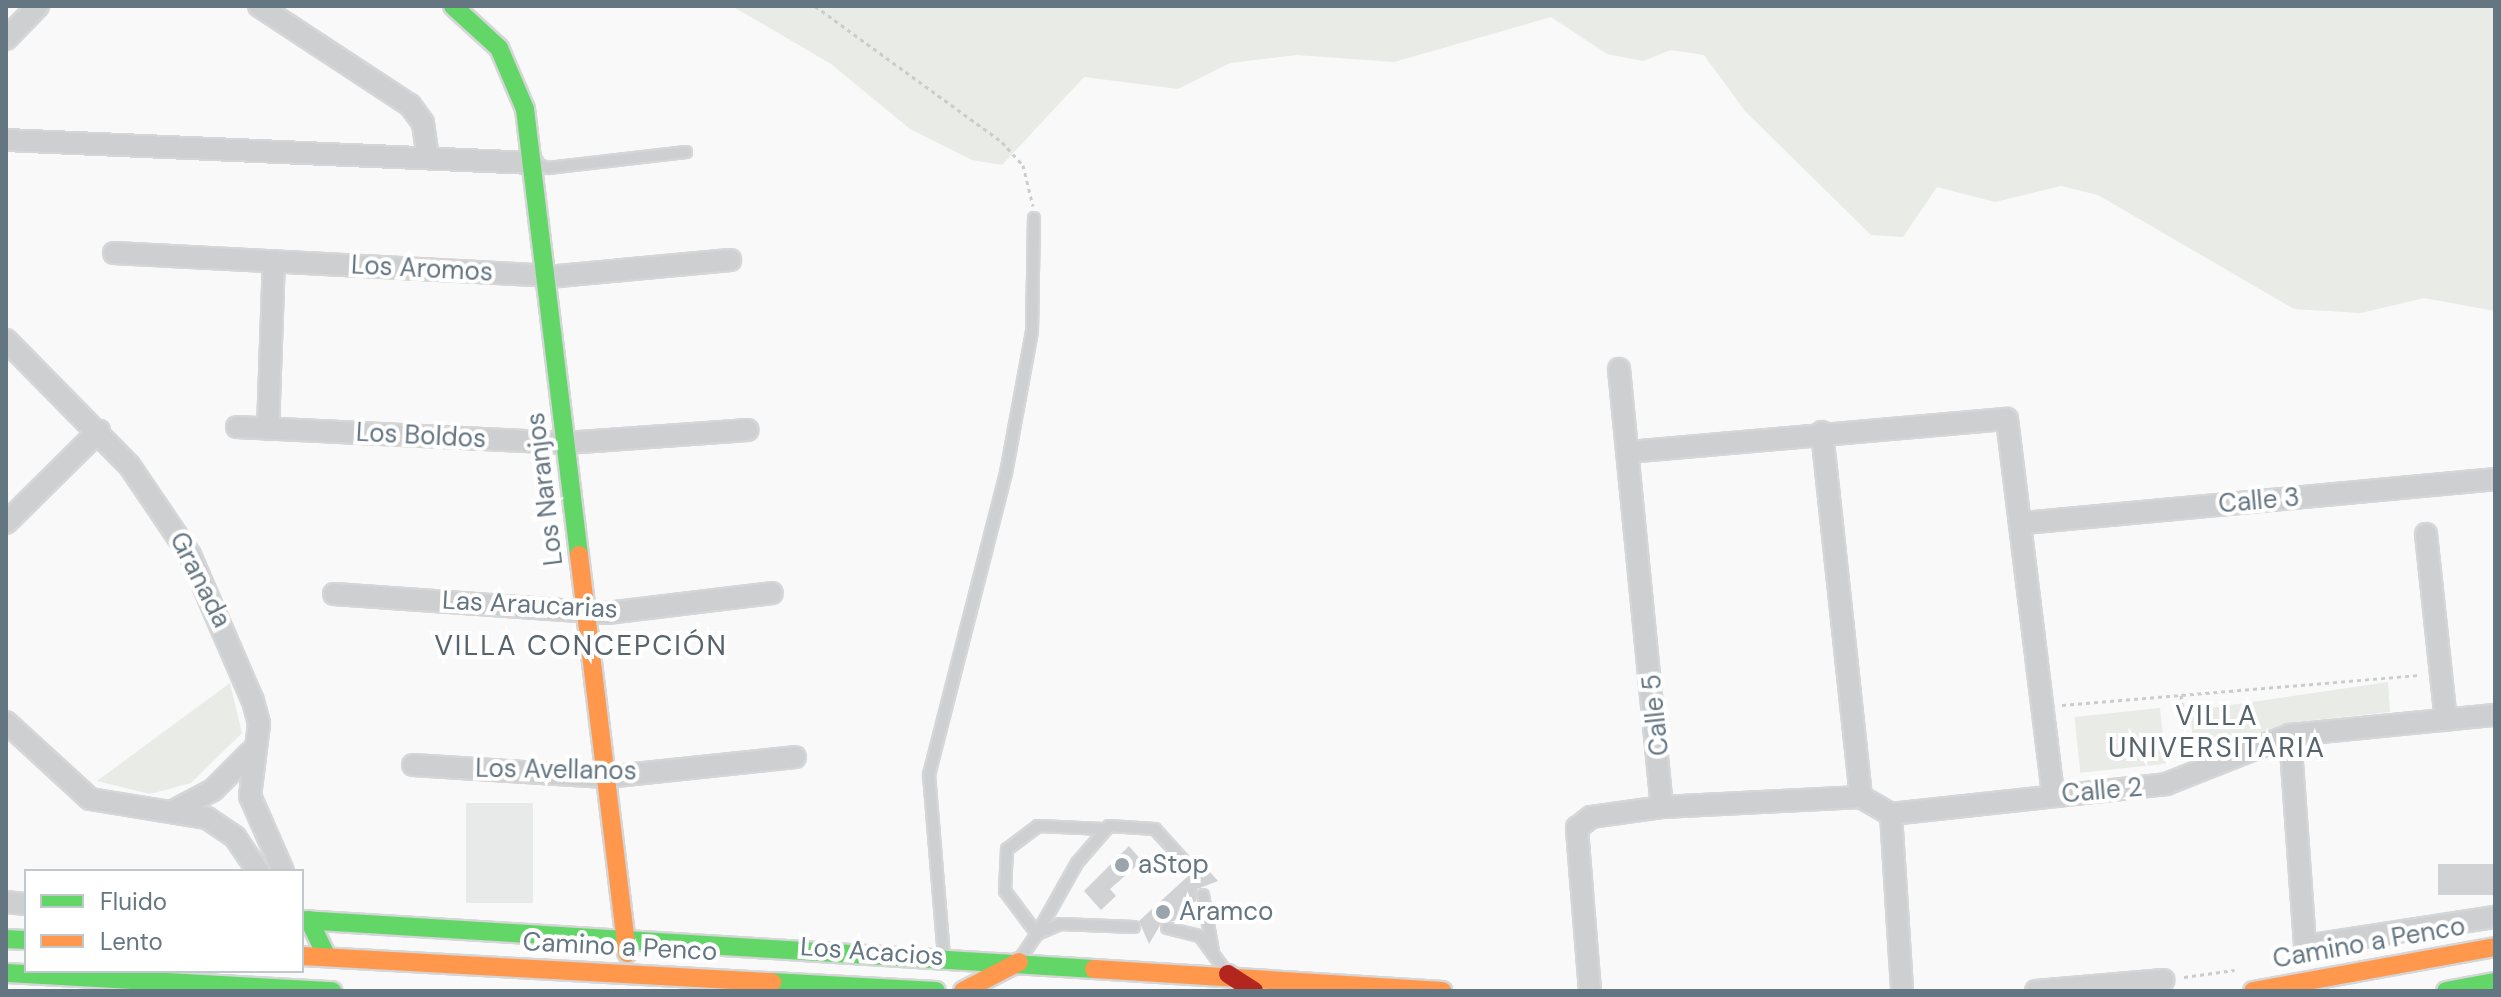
<!DOCTYPE html>
<html>
<head>
<meta charset="utf-8">
<style>
	body { margin:0 }
	#map { position:relative; width:2501px; height:997px; overflow:hidden; background:#f9f9f9; font-family:"DM Sans",sans-serif }
	div>[style] { position:absolute }
	[style*='--x'] { left:calc(var(--x)*1px); top:calc(var(--y)*1px); width:calc(var(--w)*1px); rotate:calc(var(--a)*1deg) }
	.built>* { inset:0; background:#e8e9e9; transform-origin:0 0 }
	.green>* { inset:0; background:#e8ebe6; transform-origin:0 0 }
	.building>* { inset:0; background:#d0d2d3; transform-origin:0 0 }
	.path>* { height:3px; margin-top:-1.5px; transform-origin:0; background:repeating-linear-gradient(90deg,#cbcccd 0 4px,transparent 0 8px) }
	.roads { filter:drop-shadow(2px 0 #d5d6d7) drop-shadow(-2px 0 #d5d6d7) drop-shadow(0 2px #d5d6d7) drop-shadow(0 -2px #d5d6d7) }
	.lane>* { height:10px; margin:-5px; padding:0 5px; transform-origin:5px; border-radius:5px; background:#cecfd0 }
	.street>* { height:20px; margin:-10px; padding:0 10px; transform-origin:10px; border-radius:10px; background:#cecfd0 }
	.fast>* { height:18px; margin:-9px; padding:0 9px; transform-origin:9px; border-radius:9px; background:#63d668 }
	.slow>* { height:18px; margin:-9px; padding:0 9px; transform-origin:9px; border-radius:9px; background:#ff974d }
	.jam>* { height:18px; margin:-9px; padding:0 9px; transform-origin:9px; border-radius:9px; background:#b3261e }
	.dots>* { width:22px; height:22px; translate:-50% -50%; box-sizing:border-box; border:4px solid #fff; border-radius:50% }
	span { translate:-50% -50%; white-space:nowrap; text-align:center; line-height:1.15; -webkit-text-stroke:8px #fff; paint-order:stroke }
	.street-label { font-size:26px; color:#657683 }
	.poi-label { font-size:26px; color:#657683 }
	.left { translate:0 -50%; text-align:left }
	.neighbourhood-label { font-size:28px; color:#57646e; letter-spacing:2px }
	.frame { position:absolute; inset:0; border:8px solid #657683; pointer-events:none }
	.legend { position:absolute; left:24px; top:869px; width:280px; height:104px; box-sizing:border-box; background:#fff; border:2px solid #c1c8cd; margin:0; padding:10px 14px; list-style:none; font-size:24px; color:#657683 }
	.legend li { display:flex; align-items:center; gap:16px; height:40px }
	.legend b { width:40px; border:2px solid #c1c8cd }
</style>
</head>
<body>
<div id="map">
	<div class="built">
		<div style="left:466px;top:803px;width:67px;height:100px"></div>
	</div>
	<div class="green">
		<div style="clip-path:polygon(732px 6px,2495px 6px,2495px 311px,2424px 298px,2361px 313px,2294px 309px,2098px 195px,2061px 186px,1995px 202px,1937px 187px,1903px 237px,1871px 235px,1745px 111px,1704px 55px,1671px 50px,1643px 61px,1607px 54px,1551px 17px,1394px 62px,1296px 55px,1230px 63px,1178px 89px,1084px 77px,1002px 165px,972px 160px,910px 129px,831px 64px)"></div>
		<div style="clip-path:polygon(2388px 682px,2390px 712px,2285px 723px,2195px 760px,2190px 711px)"></div>
		<div style="clip-path:polygon(230px 683px,242px 733px,191px 783px,150px 794px,97px 781px)"></div>
		<div style="left:2160px;top:708px;width:56px;height:86px;rotate:84deg"></div>
	</div>
	<div class="building">
		<div style="clip-path:polygon(1129px 846px,1142px 861px,1110px 889px,1116px 896px,1101px 910px,1084px 891px)"></div>
		<div style="clip-path:polygon(1202px 863px,1218px 881px,1197px 889px,1196px 901px,1174px 921px,1162px 922px,1149px 944px,1139px 921px,1187px 877px,1199px 876px)"></div>
		<div style="left:2495px;top:864px;width:31px;height:57px;rotate:90deg"></div>
	</div>
	<div class="path">
		<div style="--x:815;--y:6;--w:231;--a:36"></div>
		<div style="--x:1002;--y:142;--w:31;--a:48"></div>
		<div style="--x:1023;--y:165;--w:42;--a:76.3"></div>
		<div style="--x:2181;--y:695;--w:60;--a:84.3"></div>
		<div style="--x:2062;--y:705;--w:360;--a:-4.8"></div>
		<div style="--x:2184;--y:977;--w:51;--a:-7.8"></div>
	</div>
	<div class="roads">
		<div class="lane">
			<div style="--x:534;--y:163;--w:15;--a:20"></div>
			<div style="--x:548;--y:168;--w:139;--a:-6.6"></div>
			<div style="--x:1103;--y:829;--w:65;--a:-177.4"></div>
			<div style="--x:1038;--y:826;--w:39;--a:143"></div>
			<div style="--x:1007;--y:849;--w:42;--a:92.7"></div>
			<div style="--x:1005;--y:891;--w:54;--a:53.3"></div>
			<div style="--x:1037;--y:934;--w:81;--a:-60.6"></div>
			<div style="--x:1077;--y:863;--w:49;--a:-49.1"></div>
			<div style="--x:1109;--y:826;--w:46;--a:3.7"></div>
			<div style="--x:1155;--y:829;--w:57;--a:47.9"></div>
			<div style="--x:1203;--y:895;--w:58;--a:80"></div>
			<div style="--x:1167;--y:928;--w:34;--a:14"></div>
			<div style="--x:1200;--y:936;--w:41;--a:54"></div>
			<div style="--x:1022;--y:956;--w:27;--a:-56"></div>
			<div style="--x:1037;--y:934;--w:25;--a:-23"></div>
			<div style="--x:1060;--y:924;--w:74;--a:2.3"></div>
			<div style="--x:944;--y:957;--w:183;--a:-94.7"></div>
			<div style="--x:929;--y:775;--w:312;--a:-75.7"></div>
			<div style="--x:1006;--y:473;--w:143;--a:-79.6"></div>
			<div style="--x:1032;--y:332;--w:114;--a:-89"></div>
		</div>
		<div class="street">
			<div style="--x:259;--y:6;--w:181;--a:33.3"></div>
			<div style="--x:410;--y:105;--w:22;--a:54"></div>
			<div style="--x:423;--y:123;--w:35;--a:82"></div>
			<div style="--x:6;--y:39;--w:46;--a:-45.9"></div>
			<div style="--x:6;--y:140;--w:527;--a:2.5"></div>
			<div style="--x:114;--y:253;--w:445;--a:3"></div>
			<div style="--x:558;--y:276;--w:173;--a:-5.3"></div>
			<div style="--x:6;--y:340;--w:175;--a:45.5"></div>
			<div style="--x:129;--y:465;--w:109;--a:55.9"></div>
			<div style="--x:190;--y:555;--w:159;--a:66.7"></div>
			<div style="--x:253;--y:701;--w:24;--a:75"></div>
			<div style="--x:259;--y:724;--w:73;--a:97.1"></div>
			<div style="--x:250;--y:796;--w:82;--a:66.3"></div>
			<div style="--x:1619;--y:369;--w:440;--a:84.4"></div>
			<div style="--x:237;--y:427;--w:329;--a:2.8"></div>
			<div style="--x:566;--y:443;--w:182;--a:-4.1"></div>
			<div style="--x:268;--y:429;--w:168;--a:-88"></div>
			<div style="--x:1822;--y:432;--w:367;--a:83.9"></div>
			<div style="--x:1628;--y:452;--w:380;--a:-5"></div>
			<div style="--x:2007;--y:419;--w:379;--a:83"></div>
			<div style="--x:6;--y:523;--w:131;--a:-44.7"></div>
			<div style="--x:2023;--y:523;--w:474;--a:-5.3"></div>
			<div style="--x:2426;--y:534;--w:187;--a:83.9"></div>
			<div style="--x:334;--y:594;--w:274;--a:4"></div>
			<div style="--x:607;--y:613;--w:166;--a:-6.9"></div>
			<div style="--x:6;--y:722;--w:114;--a:42.5"></div>
			<div style="--x:90;--y:799;--w:119;--a:9.2"></div>
			<div style="--x:207;--y:818;--w:34;--a:34"></div>
			<div style="--x:235;--y:837;--w:41;--a:55.9"></div>
			<div style="--x:2290;--y:735;--w:212;--a:85.9"></div>
			<div style="--x:2305;--y:946;--w:192;--a:-8.7"></div>
			<div style="--x:413;--y:765;--w:193;--a:3.6"></div>
			<div style="--x:606;--y:777;--w:190;--a:-6"></div>
			<div style="--x:1662;--y:807;--w:199;--a:-2.9"></div>
			<div style="--x:1861;--y:797;--w:34;--a:30"></div>
			<div style="--x:173;--y:811;--w:45;--a:-27.7"></div>
			<div style="--x:213;--y:790;--w:54;--a:-45"></div>
			<div style="--x:1891;--y:814;--w:277;--a:-6.2"></div>
			<div style="--x:2166;--y:784;--w:133;--a:-21.6"></div>
			<div style="--x:2290;--y:735;--w:206;--a:-5.6"></div>
			<div style="--x:1891;--y:814;--w:177;--a:86.4"></div>
			<div style="--x:6;--y:902;--w:20;--a:6"></div>
			<div style="--x:1590;--y:991;--w:164;--a:-94.6"></div>
			<div style="--x:1577;--y:828;--w:18;--a:-38"></div>
			<div style="--x:1591;--y:817;--w:72;--a:-8"></div>
			<div style="--x:2036;--y:991;--w:128;--a:-4.9"></div>
		</div>
		<div class="fast">
			<div style="--x:453;--y:6;--w:62;--a:42.4"></div>
			<div style="--x:499;--y:48;--w:66;--a:66.9"></div>
			<div style="--x:525;--y:109;--w:449;--a:83.1"></div>
			<div style="--x:302;--y:920;--w:794;--a:3.54"></div>
			<div style="--x:309;--y:920;--w:41;--a:64.1"></div>
			<div style="--x:6;--y:939;--w:20;--a:3"></div>
			<div style="--x:6;--y:973;--w:327;--a:3.2"></div>
			<div style="--x:772;--y:982;--w:164;--a:3.1"></div>
			<div style="--x:2446;--y:991;--w:50;--a:-10.4"></div>
		</div>
		<div class="slow">
			<div style="--x:579;--y:555;--w:401;--a:83.1"></div>
			<div style="--x:302;--y:956;--w:471;--a:3.2"></div>
			<div style="--x:1094;--y:969;--w:349;--a:3.6"></div>
			<div style="--x:963;--y:991;--w:63;--a:-27.4"></div>
			<div style="--x:2253;--y:991;--w:246;--a:-10.3"></div>
		</div>
		<div class="jam">
			<div style="--x:1228;--y:974;--w:31;--a:33"></div>
		</div>
	</div>
	<div class="dots">
		<div style="left:1122px;top:865px;background:#99a4ac"></div>
		<div style="left:1163px;top:912px;background:#99a4ac"></div>
	</div>
	<div class="street-label">
		<span style="left:422px;top:269px;rotate:3deg">Los Aromos</span>
		<span style="left:421px;top:436px;rotate:3deg">Los Boldos</span>
		<span style="left:545px;top:489px;rotate:-97deg">Los Naranjos</span>
		<span style="left:2259px;top:501px;rotate:-5deg">Calle 3</span>
		<span style="left:200px;top:580px;rotate:63deg">Granada</span>
		<span style="left:530px;top:605px;rotate:3deg">Las Araucarias</span>
		<span style="left:1656px;top:715px;rotate:-96deg">Calle 5</span>
		<span style="left:556px;top:770px;rotate:1deg">Los Avellanos</span>
		<span style="left:2102px;top:791px;rotate:-5deg">Calle 2</span>
		<span style="left:2369px;top:943px;rotate:-10deg">Camino a Penco</span>
		<span style="left:620px;top:947px;rotate:3deg">Camino a Penco</span>
		<span style="left:872px;top:952px;rotate:4deg">Los Acacios</span>
	</div>
	<div class="poi-label">
		<span class="left" style="left:1138px;top:865px">aStop</span>
		<span class="left" style="left:1179px;top:912px">Aramco</span>
	</div>
	<div class="neighbourhood-label">
		<span style="left:581px;top:646px">VILLA CONCEPCIÓN</span>
		<span style="left:2217px;top:732px">VILLA<br>UNIVERSITARIA</span>
	</div>
	<div class="frame"></div>
	<ul class="legend">
	<li><b style="height:10px;background:#63d668"></b>Fluido</li>
	<li><b style="height:10px;background:#ff974d"></b>Lento</li>
	</ul>
</div>
</body>
</html>
